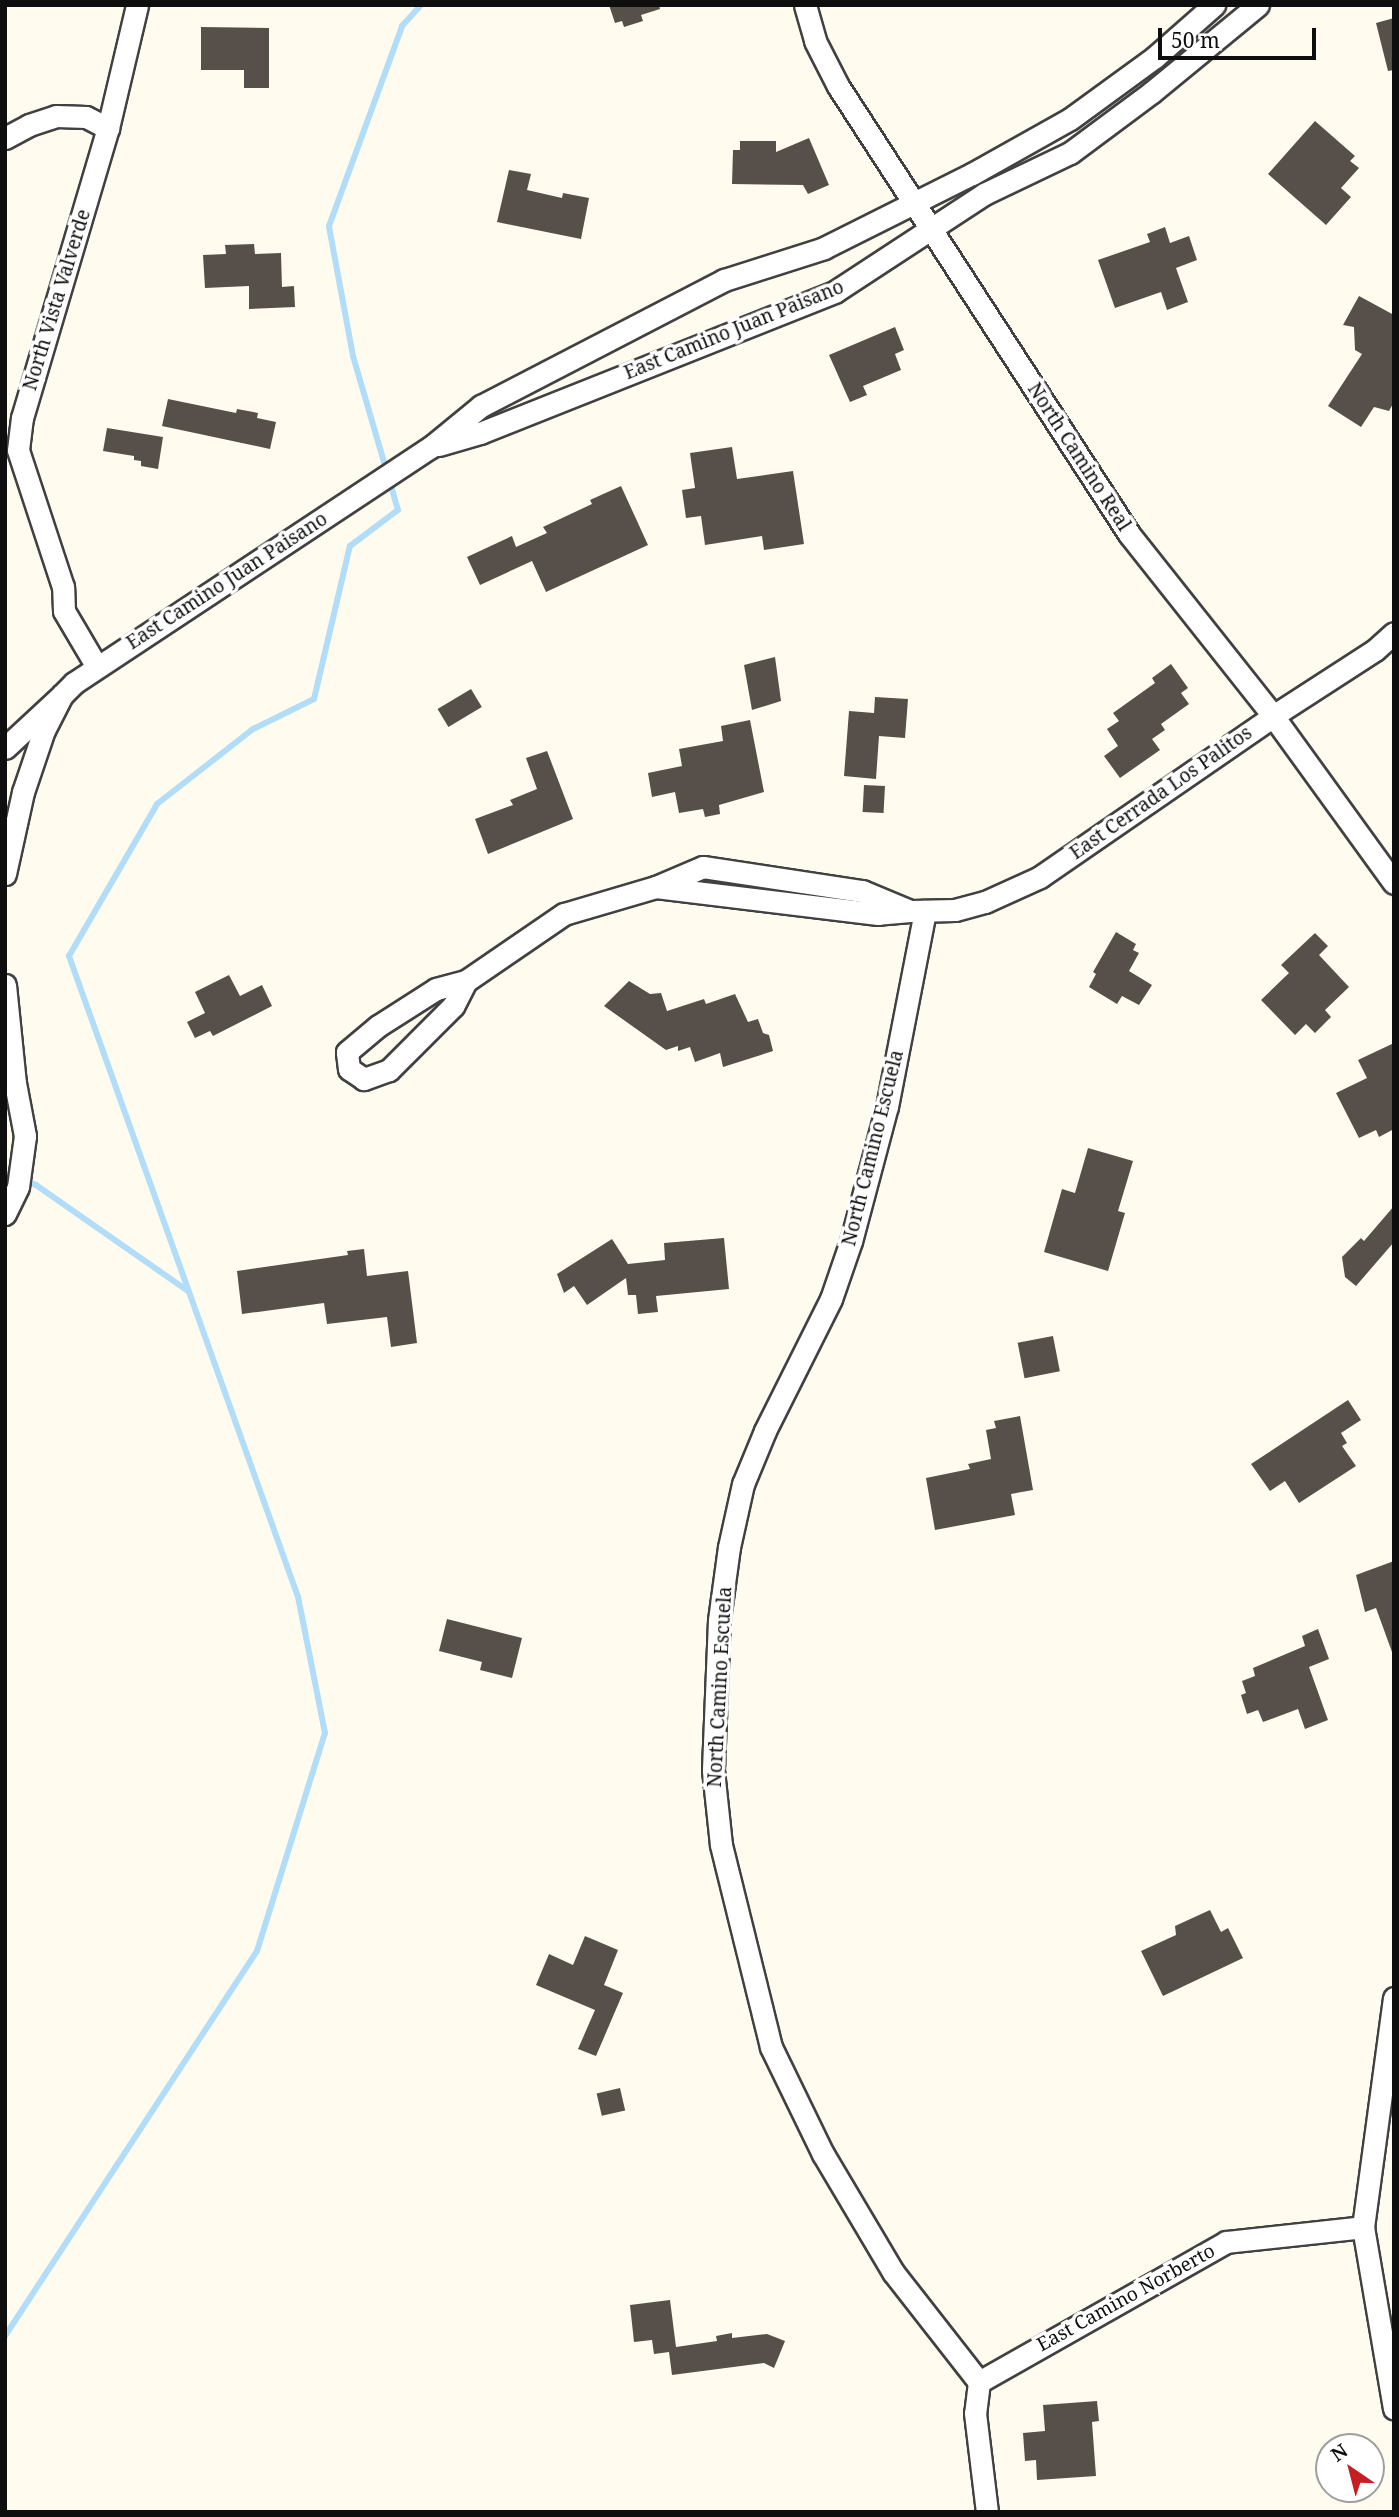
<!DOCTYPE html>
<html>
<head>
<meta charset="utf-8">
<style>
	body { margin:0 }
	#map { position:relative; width:1399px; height:2517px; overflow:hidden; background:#fffcef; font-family:"Noto Serif",serif }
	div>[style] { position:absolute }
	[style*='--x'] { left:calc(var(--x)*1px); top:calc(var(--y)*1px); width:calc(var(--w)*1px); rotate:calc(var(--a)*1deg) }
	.stream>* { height:6px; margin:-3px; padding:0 3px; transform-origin:3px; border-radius:3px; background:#b1ddf9 }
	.building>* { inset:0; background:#574f4a; transform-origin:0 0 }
	.roads { filter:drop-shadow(2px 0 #414141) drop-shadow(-2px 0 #414141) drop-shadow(0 2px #414141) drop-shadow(0 -2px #414141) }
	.minor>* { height:21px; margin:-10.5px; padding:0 10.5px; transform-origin:10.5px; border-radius:10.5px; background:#fff }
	span { translate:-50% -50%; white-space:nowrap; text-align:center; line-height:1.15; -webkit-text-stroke:7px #fff; paint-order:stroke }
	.street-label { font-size:19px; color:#0e0e0e }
	.frame { position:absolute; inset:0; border:7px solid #0e0e0e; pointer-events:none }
	.north { position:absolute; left:1315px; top:2433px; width:70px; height:70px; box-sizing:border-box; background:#fff; border:2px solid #9f9f9f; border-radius:50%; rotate:325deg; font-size:19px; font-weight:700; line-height:28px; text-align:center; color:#0e0e0e }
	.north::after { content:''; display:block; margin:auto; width:24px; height:32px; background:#c61e23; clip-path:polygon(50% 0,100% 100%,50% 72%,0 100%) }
	.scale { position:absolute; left:1158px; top:28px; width:158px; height:32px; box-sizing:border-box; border:4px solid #0e0e0e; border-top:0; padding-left:9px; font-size:21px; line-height:24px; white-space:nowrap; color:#0e0e0e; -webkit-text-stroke:5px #fff; paint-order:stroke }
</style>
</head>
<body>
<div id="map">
	<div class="stream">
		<div style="--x:5;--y:1173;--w:33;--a:21"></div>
		<div style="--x:36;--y:1185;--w:185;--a:34.9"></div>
		<div style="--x:5;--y:2336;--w:460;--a:-56.8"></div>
		<div style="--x:257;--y:1951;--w:228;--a:-72.7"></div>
		<div style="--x:325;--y:1733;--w:139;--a:-101.2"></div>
		<div style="--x:298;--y:1597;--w:681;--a:-109.66"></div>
		<div style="--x:69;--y:956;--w:176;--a:-59.9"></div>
		<div style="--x:157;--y:804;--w:122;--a:-38"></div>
		<div style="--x:253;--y:729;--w:68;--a:-26.2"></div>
		<div style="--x:314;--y:699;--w:157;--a:-76.8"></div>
		<div style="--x:350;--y:546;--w:60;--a:-36.9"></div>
		<div style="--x:398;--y:510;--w:160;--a:-106.3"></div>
		<div style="--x:353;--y:356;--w:132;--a:-100.5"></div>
		<div style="--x:329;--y:226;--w:213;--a:-69.9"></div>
		<div style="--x:402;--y:26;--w:28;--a:-48"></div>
	</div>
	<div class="building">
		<div style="clip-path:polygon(609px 5px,659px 5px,660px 9px,641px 15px,643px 21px,624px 27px,622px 21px,615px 23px)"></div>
		<div style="clip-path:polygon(1394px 18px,1394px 70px,1388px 71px,1376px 23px)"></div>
		<div style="clip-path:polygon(201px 27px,269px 28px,269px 88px,244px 88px,244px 70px,201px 70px)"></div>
		<div style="clip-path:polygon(1315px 121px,1355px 156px,1350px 161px,1359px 168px,1341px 188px,1351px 197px,1326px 225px,1268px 174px)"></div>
		<div style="clip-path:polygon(809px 138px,829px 185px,808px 194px,803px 185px,732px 184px,733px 150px,740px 150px,740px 141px,776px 141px,776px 152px)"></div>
		<div style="clip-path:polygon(509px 170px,531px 174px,527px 190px,562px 198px,563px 193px,589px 198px,581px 239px,497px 222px)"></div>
		<div style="clip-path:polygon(1165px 227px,1170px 243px,1189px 236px,1197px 260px,1176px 268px,1188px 302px,1167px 310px,1161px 292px,1115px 308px,1098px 260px,1150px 242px,1147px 234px)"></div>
		<div style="clip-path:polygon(254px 244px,255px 254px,281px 253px,282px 287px,294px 286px,295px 307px,249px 309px,249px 286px,205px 288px,203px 255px,226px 254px,225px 245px)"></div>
		<div style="clip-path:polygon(1359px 296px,1394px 315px,1394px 402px,1389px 411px,1374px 407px,1361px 427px,1328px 406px,1362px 354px,1355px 350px,1354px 327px,1343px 325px)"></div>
		<div style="clip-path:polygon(895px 327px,904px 350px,895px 354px,901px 370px,863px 386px,867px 395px,850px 402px,829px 355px)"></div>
		<div style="clip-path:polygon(168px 399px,236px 413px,237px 409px,258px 413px,257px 418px,276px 422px,270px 449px,162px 426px)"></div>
		<div style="clip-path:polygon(107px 428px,163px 437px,158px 469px,141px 466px,141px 461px,134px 460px,134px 456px,103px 451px)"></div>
		<div style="clip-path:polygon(732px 447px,737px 479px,793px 471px,804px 544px,764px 550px,762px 536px,705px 545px,701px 516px,686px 518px,682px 490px,695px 488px,690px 453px)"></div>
		<div style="clip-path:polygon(621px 486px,648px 545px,546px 592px,532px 561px,480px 585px,467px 557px,512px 536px,516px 547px,547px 533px,543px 527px,592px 504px,590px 500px)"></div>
		<div style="clip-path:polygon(775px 657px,781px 701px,752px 710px,744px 665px)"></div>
		<div style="clip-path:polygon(1171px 664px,1188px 688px,1181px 693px,1189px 704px,1161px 724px,1165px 730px,1152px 739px,1160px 750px,1120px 778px,1104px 756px,1118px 746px,1107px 729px,1119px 721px,1113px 713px,1155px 683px,1152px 678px)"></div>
		<div style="left:471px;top:689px;width:21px;height:39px;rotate:59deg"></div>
		<div style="clip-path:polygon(875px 697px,908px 699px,905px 738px,879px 736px,876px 779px,844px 776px,849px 711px,874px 713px)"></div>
		<div style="clip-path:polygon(750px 720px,764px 792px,719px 805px,720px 814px,705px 817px,703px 809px,679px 813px,675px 792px,652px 797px,648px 773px,682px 766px,679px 749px,723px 741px,721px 726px)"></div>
		<div style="clip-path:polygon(547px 751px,573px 819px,488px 854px,475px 819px,513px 805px,510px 800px,537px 789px,526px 758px)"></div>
		<div style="left:864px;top:785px;width:21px;height:27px;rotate:3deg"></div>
		<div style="clip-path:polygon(1116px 932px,1136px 944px,1133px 950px,1139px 953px,1129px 971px,1152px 985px,1139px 1005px,1122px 996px,1117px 1004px,1089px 987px,1096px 974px,1093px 972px)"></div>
		<div style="clip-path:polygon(1315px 933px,1328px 946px,1319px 955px,1349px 987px,1325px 1010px,1331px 1017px,1315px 1033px,1306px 1024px,1295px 1035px,1261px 1000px,1289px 973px,1281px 965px)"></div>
		<div style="clip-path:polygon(229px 975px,240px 996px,262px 985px,272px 1006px,213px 1036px,210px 1031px,195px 1038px,187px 1022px,205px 1013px,195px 992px)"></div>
		<div style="clip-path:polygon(629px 981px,650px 994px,661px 993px,667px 1011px,704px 999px,706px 1004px,735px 994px,748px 1022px,758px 1019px,763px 1033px,769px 1035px,773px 1051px,723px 1067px,720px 1053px,695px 1062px,690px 1047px,678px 1051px,678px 1046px,666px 1050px,604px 1006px)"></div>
		<div style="clip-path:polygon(1394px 1043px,1394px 1129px,1379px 1137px,1376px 1130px,1359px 1138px,1336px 1093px,1367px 1078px,1358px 1060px)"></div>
		<div style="clip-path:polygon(1088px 1148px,1133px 1161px,1118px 1211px,1125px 1213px,1108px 1271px,1044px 1252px,1062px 1189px,1075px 1193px)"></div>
		<div style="clip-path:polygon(1394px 1206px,1394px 1242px,1356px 1286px,1345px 1277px,1342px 1257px,1361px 1238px,1364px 1241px)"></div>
		<div style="clip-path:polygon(724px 1238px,729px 1289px,656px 1296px,658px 1312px,638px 1314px,636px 1295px,628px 1295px,626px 1278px,587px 1305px,574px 1286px,564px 1293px,557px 1274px,612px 1239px,628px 1264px,665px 1260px,664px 1243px)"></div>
		<div style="clip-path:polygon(364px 1249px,367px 1276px,408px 1271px,417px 1343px,391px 1347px,387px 1317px,327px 1324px,324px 1303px,242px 1314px,237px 1271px,348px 1255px,347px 1251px)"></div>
		<div style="left:1053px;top:1336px;width:36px;height:36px;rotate:79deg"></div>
		<div style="clip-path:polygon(1348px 1400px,1361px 1420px,1341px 1433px,1347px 1443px,1342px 1446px,1356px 1466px,1299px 1503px,1285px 1481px,1270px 1491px,1251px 1464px)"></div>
		<div style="clip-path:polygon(1020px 1416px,1033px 1490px,1011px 1494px,1015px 1515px,935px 1530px,926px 1478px,970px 1469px,968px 1464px,991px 1459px,986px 1430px,996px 1428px,994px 1421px)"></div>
		<div style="clip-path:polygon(1394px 1561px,1394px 1651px,1392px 1652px,1376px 1608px,1365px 1612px,1356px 1575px)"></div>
		<div style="clip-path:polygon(447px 1619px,522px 1638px,512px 1678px,480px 1670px,482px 1662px,439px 1651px)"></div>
		<div style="clip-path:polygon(1318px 1629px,1329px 1659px,1309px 1667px,1328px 1720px,1305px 1729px,1298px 1709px,1263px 1722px,1258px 1710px,1247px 1714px,1241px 1695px,1246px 1693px,1242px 1681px,1255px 1676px,1253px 1668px,1305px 1646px,1302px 1636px)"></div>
		<div style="clip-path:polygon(1210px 1910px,1221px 1932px,1228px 1928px,1243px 1958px,1163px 1996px,1141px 1951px,1176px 1935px,1175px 1926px)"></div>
		<div style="clip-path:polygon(585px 1936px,618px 1950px,604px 1985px,623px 1993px,596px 2056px,578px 2049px,595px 2010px,536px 1985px,549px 1954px,573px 1965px)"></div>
		<div style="left:620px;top:2088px;width:23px;height:24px;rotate:77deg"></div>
		<div style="clip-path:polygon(670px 2300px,676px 2347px,717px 2341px,716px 2336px,732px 2333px,732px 2338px,767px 2334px,785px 2341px,774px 2368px,764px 2363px,672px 2375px,669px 2352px,654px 2354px,652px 2340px,634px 2342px,630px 2305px)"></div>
		<div style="clip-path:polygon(1097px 2401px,1099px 2421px,1092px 2422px,1096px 2476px,1037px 2480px,1036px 2460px,1025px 2461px,1023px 2433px,1045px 2431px,1043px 2405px)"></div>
	</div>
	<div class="roads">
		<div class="minor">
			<div style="--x:805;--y:5;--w:37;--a:74"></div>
			<div style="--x:815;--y:41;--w:51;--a:62.9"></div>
			<div style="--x:838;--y:86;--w:534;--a:56.99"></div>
			<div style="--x:1129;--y:534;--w:232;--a:51.6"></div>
			<div style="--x:1273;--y:716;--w:206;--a:54.1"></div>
			<div style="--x:5;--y:138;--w:27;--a:-28"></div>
			<div style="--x:29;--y:125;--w:28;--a:-18"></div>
			<div style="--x:56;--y:116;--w:30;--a:2"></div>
			<div style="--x:86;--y:117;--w:25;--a:27"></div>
			<div style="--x:439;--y:445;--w:43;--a:-16.3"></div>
			<div style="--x:480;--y:433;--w:383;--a:-21.7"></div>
			<div style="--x:836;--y:291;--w:177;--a:-33.2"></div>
			<div style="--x:984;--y:194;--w:95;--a:-25.5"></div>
			<div style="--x:1070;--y:153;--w:102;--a:-36.6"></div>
			<div style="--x:1152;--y:92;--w:137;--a:-39.4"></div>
			<div style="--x:97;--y:667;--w:65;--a:-120.5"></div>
			<div style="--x:64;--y:611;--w:24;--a:-92"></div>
			<div style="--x:63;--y:587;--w:144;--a:-108.2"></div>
			<div style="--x:18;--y:450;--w:32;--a:-83"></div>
			<div style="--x:22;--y:418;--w:302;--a:-73.5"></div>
			<div style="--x:108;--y:128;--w:126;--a:-76.7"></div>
			<div style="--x:62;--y:695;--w:17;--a:-45"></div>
			<div style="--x:74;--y:683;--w:428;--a:-33.5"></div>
			<div style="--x:431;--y:447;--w:65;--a:-39.4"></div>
			<div style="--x:481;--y:406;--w:274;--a:-27.4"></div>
			<div style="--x:724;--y:280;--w:105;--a:-17.7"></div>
			<div style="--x:824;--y:248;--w:165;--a:-26.6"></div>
			<div style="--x:972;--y:174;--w:112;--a:-29.3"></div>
			<div style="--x:1070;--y:119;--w:105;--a:-36.1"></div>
			<div style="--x:1155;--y:57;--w:79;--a:-41.4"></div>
			<div style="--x:5;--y:748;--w:78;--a:-42.9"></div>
			<div style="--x:62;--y:695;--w:39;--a:117"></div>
			<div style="--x:44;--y:730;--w:65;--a:108.7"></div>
			<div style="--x:23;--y:792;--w:84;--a:102.4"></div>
			<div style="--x:912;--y:911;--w:43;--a:-1.3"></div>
			<div style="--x:955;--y:910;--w:31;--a:-15"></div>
			<div style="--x:985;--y:902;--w:60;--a:-24.4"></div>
			<div style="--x:1040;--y:877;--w:283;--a:-34.6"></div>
			<div style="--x:1273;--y:716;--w:121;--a:-32.9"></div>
			<div style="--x:1375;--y:650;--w:25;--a:-42"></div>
			<div style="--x:925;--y:911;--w:199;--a:101"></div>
			<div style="--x:887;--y:1106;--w:140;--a:104.9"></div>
			<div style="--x:851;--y:1241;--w:61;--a:109"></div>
			<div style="--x:831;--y:1299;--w:148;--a:116.6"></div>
			<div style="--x:765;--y:1431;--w:57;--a:112.5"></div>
			<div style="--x:743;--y:1484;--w:65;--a:102.5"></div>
			<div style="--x:729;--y:1547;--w:74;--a:97.8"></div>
			<div style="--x:719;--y:1620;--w:150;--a:92.3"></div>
			<div style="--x:713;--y:1770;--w:75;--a:83.9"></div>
			<div style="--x:721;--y:1845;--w:208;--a:76.1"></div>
			<div style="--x:771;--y:2047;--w:119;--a:64.1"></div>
			<div style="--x:823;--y:2154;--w:137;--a:59.3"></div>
			<div style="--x:893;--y:2272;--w:140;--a:52"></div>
			<div style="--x:979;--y:2382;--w:31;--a:97"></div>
			<div style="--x:975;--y:2413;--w:100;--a:83.1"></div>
			<div style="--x:466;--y:981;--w:28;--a:117"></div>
			<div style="--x:453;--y:1006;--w:91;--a:135"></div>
			<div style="--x:389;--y:1070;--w:27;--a:160"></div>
			<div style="--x:364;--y:1079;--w:18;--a:-146"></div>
			<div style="--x:349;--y:1069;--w:17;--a:-97"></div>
			<div style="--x:347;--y:1052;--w:40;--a:-40"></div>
			<div style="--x:378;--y:1026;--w:69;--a:-32.5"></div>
			<div style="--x:436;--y:989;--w:31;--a:-15"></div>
			<div style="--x:466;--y:981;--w:119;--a:-34.4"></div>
			<div style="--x:564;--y:914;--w:96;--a:-16.4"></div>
			<div style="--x:656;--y:887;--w:51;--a:-23.1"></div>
			<div style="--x:703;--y:867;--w:161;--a:8.6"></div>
			<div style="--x:862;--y:891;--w:52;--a:22.6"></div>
			<div style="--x:910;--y:911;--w:32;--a:175"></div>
			<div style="--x:878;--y:914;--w:224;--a:-173.1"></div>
			<div style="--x:5;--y:985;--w:99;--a:84.2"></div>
			<div style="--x:15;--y:1083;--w:54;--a:79.3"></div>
			<div style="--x:25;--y:1136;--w:51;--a:97.8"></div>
			<div style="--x:18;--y:1187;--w:30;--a:116"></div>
			<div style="--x:1394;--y:1998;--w:231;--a:97.7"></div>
			<div style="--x:1363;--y:2227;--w:184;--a:80.3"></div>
			<div style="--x:979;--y:2382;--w:284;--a:-29.5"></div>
			<div style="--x:1226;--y:2242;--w:138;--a:-6.2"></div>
		</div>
	</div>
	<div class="street-label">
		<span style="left:57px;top:300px;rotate:-73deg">North Vista Valverde</span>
		<span style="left:734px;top:330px;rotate:-22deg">East Camino Juan Paisano</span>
		<span style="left:1079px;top:457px;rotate:57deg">North Camino Real</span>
		<span style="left:227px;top:581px;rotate:-33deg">East Camino Juan Paisano</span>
		<span style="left:1161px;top:793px;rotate:-35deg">East Cerrada Los Palitos</span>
		<span style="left:873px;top:1148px;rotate:-76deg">North Camino Escuela</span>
		<span style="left:720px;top:1687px;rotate:-87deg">North Camino Escuela</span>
		<span style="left:1126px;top:2298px;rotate:-29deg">East Camino Norberto</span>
	</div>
	<div class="frame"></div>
	<div class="north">N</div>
	<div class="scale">50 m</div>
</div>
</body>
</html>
